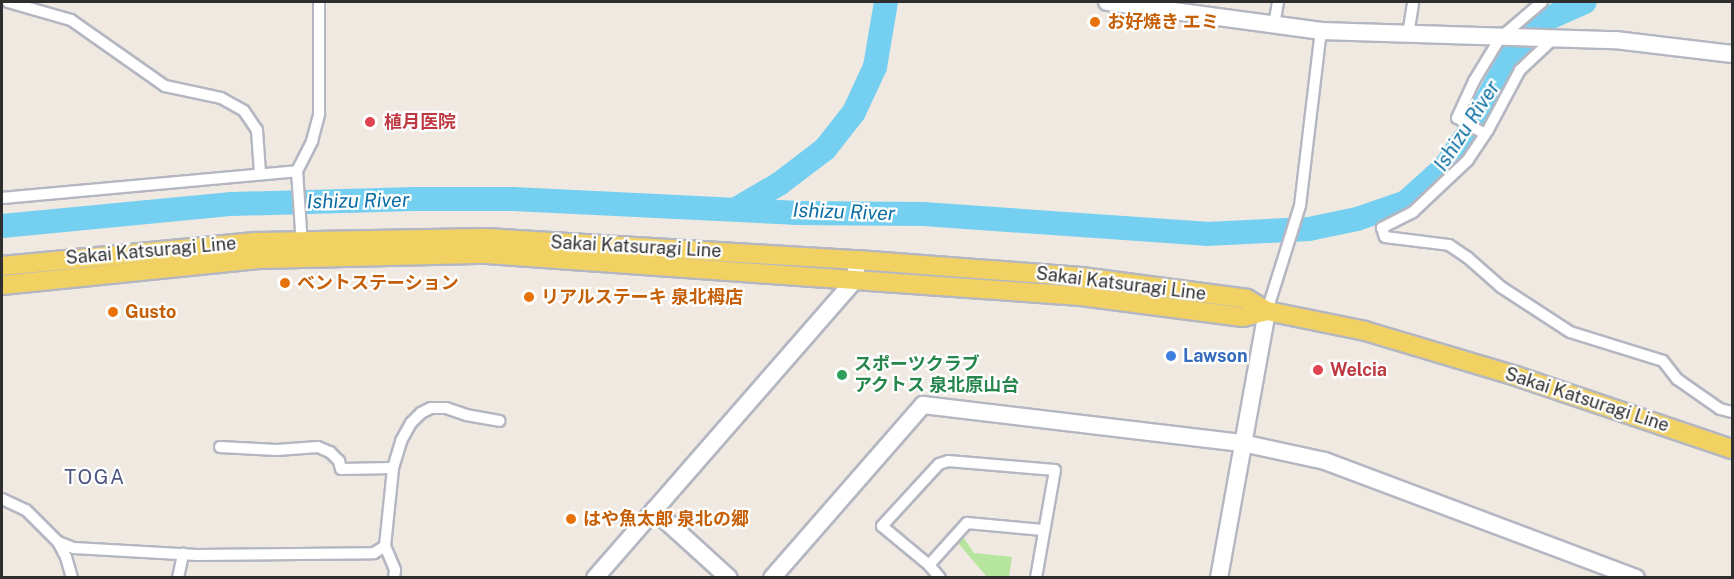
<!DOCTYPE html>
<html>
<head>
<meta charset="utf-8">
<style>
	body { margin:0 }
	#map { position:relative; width:1734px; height:579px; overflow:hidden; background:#efe9e1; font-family:"Public Sans","Noto Sans JP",sans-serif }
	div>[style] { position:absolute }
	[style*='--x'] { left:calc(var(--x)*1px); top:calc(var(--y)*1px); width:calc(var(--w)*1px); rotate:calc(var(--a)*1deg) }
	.green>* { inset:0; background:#b6e59e }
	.river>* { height:24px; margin:-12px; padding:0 12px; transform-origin:12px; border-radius:12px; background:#75cff0 }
	.roads { filter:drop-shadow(2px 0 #b4b7c1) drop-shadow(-2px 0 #b4b7c1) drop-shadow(0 2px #b4b7c1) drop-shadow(0 -2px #b4b7c1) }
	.street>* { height:10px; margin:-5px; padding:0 5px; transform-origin:5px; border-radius:5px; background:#fff }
	.secondary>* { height:16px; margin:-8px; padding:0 8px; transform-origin:8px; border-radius:8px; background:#fff }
	.primary>* { height:18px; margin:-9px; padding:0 9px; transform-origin:9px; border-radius:9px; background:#f2d163 }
	.dots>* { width:16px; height:16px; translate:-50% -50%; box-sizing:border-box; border:3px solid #fff; border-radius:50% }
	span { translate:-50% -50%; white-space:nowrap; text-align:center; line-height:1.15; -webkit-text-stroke:4.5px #fff; paint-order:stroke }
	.food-label { font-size:18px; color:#c56008; font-weight:700 }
	.left { translate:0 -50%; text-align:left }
	.health-label { font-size:18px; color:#be3a42; font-weight:700 }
	.street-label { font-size:18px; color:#2e2e2e }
	.shop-label { font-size:18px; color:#366cbe; font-weight:700 }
	.leisure-label { font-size:18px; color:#27864d; font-weight:700 }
	.water-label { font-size:20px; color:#0d6fa3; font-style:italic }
	.neighbourhood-label { font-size:20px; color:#4d5680; letter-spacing:1.5px }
	.frame { position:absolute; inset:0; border:3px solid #2e2e2e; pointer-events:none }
</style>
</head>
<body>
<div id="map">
	<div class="green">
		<div style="clip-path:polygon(963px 537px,974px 553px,1012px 557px,1009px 577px,987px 577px,958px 543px)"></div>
	</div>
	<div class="river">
		<div style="--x:736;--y:209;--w:50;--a:-30.2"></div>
		<div style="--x:779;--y:184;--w:58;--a:-37.3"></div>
		<div style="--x:825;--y:149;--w:47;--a:-51.9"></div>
		<div style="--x:854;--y:112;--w:50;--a:-65"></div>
		<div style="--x:875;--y:67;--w:66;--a:-80.4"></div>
		<div style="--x:2;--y:226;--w:231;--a:-5.5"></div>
		<div style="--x:232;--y:204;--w:183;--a:-1.6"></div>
		<div style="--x:415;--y:199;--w:98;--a:0"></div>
		<div style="--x:513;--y:199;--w:282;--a:2.8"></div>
		<div style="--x:795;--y:213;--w:128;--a:0.4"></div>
		<div style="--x:923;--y:214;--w:284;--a:4"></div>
		<div style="--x:1206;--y:234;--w:103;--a:-2.8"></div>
		<div style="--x:1309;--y:229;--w:49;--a:-11.8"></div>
		<div style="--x:1357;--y:219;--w:52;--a:-19.1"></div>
		<div style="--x:1406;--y:202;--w:52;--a:-41.9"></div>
		<div style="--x:1445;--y:167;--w:42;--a:-55.6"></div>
		<div style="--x:1469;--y:132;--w:95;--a:-61"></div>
		<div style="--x:1515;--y:49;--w:37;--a:-47"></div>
		<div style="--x:1540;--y:22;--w:49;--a:-24"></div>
	</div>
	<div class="roads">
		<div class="street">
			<div style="--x:8;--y:2;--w:66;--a:15.9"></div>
			<div style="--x:71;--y:20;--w:115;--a:35.1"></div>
			<div style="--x:165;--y:86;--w:57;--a:12.1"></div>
			<div style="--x:221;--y:98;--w:26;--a:29"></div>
			<div style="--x:244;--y:111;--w:23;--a:56"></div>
			<div style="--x:257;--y:130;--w:43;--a:86"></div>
			<div style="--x:1274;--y:25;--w:23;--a:-80"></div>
			<div style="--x:1408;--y:35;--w:33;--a:-81"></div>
			<div style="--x:1552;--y:40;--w:44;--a:136.8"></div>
			<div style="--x:1520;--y:70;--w:68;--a:118.1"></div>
			<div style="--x:1488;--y:130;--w:36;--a:124"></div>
			<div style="--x:1468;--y:160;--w:76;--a:136.6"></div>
			<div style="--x:1413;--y:212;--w:35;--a:153"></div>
			<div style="--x:1382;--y:228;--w:9;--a:72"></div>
			<div style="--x:1385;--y:237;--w:64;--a:7.1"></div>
			<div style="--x:1449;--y:245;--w:22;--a:34"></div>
			<div style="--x:1467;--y:257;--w:45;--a:41.4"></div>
			<div style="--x:1501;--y:287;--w:82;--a:33.1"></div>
			<div style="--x:1570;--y:332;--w:97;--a:17.3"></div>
			<div style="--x:1663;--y:361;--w:23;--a:52"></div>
			<div style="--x:1677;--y:379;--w:52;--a:34.9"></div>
			<div style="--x:1720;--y:409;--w:12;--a:14"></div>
			<div style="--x:1485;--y:134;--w:32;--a:-150"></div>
			<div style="--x:1457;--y:118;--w:41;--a:-65.3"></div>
			<div style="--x:1474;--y:81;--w:50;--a:-58.8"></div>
			<div style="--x:1500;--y:38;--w:55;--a:-40.6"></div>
			<div style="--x:2;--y:198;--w:296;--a:-5.2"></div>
			<div style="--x:302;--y:246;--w:75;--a:-93.8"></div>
			<div style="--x:297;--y:171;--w:34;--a:-63"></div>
			<div style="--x:312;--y:141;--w:28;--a:-75"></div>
			<div style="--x:319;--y:114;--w:112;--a:-90"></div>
			<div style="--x:1267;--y:311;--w:110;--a:-72.6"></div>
			<div style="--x:1300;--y:206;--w:176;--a:-83.2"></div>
			<div style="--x:220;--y:447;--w:57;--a:3"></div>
			<div style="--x:277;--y:450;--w:41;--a:-4.2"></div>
			<div style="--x:318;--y:447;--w:13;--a:23"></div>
			<div style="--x:330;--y:452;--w:13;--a:45"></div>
			<div style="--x:339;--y:461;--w:8;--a:76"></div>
			<div style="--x:341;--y:469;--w:52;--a:-1.1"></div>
			<div style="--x:2;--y:499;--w:26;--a:25"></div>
			<div style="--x:26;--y:510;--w:45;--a:45"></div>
			<div style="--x:58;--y:542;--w:17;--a:21"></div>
			<div style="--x:74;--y:548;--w:123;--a:3.3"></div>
			<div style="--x:197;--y:555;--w:177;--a:-0.6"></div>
			<div style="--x:374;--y:553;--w:13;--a:-32"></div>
			<div style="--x:385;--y:546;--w:26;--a:67"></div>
			<div style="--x:395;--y:570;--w:8;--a:97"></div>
			<div style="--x:58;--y:542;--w:17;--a:62"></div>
			<div style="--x:66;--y:557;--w:22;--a:74"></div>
			<div style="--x:385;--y:546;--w:78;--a:-84.1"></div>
			<div style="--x:393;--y:468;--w:28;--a:-73"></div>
			<div style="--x:401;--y:441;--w:21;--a:-61"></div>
			<div style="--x:411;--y:423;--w:14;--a:-45"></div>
			<div style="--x:421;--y:413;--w:11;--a:-27"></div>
			<div style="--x:431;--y:408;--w:15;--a:0"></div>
			<div style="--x:446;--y:408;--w:21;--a:19"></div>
			<div style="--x:466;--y:415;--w:34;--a:10"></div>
			<div style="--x:929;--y:565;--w:57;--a:-47.9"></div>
			<div style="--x:967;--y:523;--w:76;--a:5.3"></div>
			<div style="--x:178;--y:578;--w:25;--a:-78"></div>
			<div style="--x:940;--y:578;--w:17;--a:-130"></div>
			<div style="--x:929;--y:565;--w:61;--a:-140.3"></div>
			<div style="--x:882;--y:526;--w:84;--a:-47.4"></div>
			<div style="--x:939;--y:464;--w:9;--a:-18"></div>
			<div style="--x:948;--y:461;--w:107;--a:4.8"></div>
			<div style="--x:1055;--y:470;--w:110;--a:100"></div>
		</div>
		<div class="secondary">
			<div style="--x:1107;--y:2;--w:216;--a:7.7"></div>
			<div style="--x:1321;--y:31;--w:294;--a:1.8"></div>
			<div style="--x:1615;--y:40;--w:118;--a:6.8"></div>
			<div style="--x:654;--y:510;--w:101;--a:42.2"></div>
			<div style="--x:595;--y:578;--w:395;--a:-48.9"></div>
			<div style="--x:855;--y:280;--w:20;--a:-84"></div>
			<div style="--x:772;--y:578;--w:230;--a:-48.9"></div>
			<div style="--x:923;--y:405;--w:321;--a:6.8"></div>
			<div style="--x:1242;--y:443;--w:85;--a:12.2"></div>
			<div style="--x:1325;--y:461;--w:332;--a:20.6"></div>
			<div style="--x:1219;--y:578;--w:271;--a:-79.8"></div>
		</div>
		<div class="primary">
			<div style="--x:2;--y:266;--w:257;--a:-5.4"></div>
			<div style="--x:258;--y:242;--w:227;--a:-1"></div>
			<div style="--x:485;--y:238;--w:373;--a:3.4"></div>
			<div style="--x:857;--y:260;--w:225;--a:4.3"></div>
			<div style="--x:1081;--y:277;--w:167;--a:7.5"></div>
			<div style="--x:1247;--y:299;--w:23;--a:31"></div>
			<div style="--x:1267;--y:311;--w:100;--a:11.5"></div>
			<div style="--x:1365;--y:331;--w:158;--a:16.6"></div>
			<div style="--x:1516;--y:376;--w:228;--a:18.7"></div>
			<div style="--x:2;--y:285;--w:258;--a:-5.8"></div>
			<div style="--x:259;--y:259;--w:228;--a:-1.3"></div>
			<div style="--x:487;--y:254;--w:595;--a:4.04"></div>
			<div style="--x:1081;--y:296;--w:163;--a:7.4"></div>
			<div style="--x:1243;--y:317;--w:25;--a:-14"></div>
		</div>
	</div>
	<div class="dots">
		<div style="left:1095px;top:22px;background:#e8710a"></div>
		<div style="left:370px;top:122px;background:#e0444e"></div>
		<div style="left:285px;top:283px;background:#e8710a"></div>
		<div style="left:529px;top:297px;background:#e8710a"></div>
		<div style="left:113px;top:312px;background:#e8710a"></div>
		<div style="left:1171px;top:356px;background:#3f7fe0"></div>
		<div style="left:1318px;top:370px;background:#e0444e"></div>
		<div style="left:842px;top:375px;background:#2e9e5b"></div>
		<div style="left:571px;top:519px;background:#e8710a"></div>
	</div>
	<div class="food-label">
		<span class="left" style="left:1107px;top:22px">お好焼き エミ</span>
		<span class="left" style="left:297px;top:283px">ベントステーション</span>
		<span class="left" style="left:541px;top:297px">リアルステーキ 泉北栂店</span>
		<span class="left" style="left:125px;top:312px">Gusto</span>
		<span class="left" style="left:583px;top:519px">はや魚太郎 泉北の郷</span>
	</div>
	<div class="health-label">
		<span class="left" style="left:384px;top:122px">植月医院</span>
		<span class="left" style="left:1330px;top:370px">Welcia</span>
	</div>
	<div class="street-label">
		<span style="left:636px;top:247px;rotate:3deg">Sakai Katsuragi Line</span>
		<span style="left:151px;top:251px;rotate:-5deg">Sakai Katsuragi Line</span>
		<span style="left:1121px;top:284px;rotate:7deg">Sakai Katsuragi Line</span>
		<span style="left:1587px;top:400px;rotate:18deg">Sakai Katsuragi Line</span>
	</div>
	<div class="shop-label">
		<span class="left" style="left:1183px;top:356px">Lawson</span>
	</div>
	<div class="leisure-label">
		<span class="left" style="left:854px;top:375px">スポーツクラブ<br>アクトス 泉北原山台</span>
	</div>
	<div class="water-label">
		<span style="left:1467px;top:126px;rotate:-57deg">Ishizu River</span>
		<span style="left:358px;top:201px;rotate:-1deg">Ishizu River</span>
		<span style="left:844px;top:212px;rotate:2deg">Ishizu River</span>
	</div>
	<div class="neighbourhood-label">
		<span style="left:95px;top:477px">TOGA</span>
	</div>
	<div class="frame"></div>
</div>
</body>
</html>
